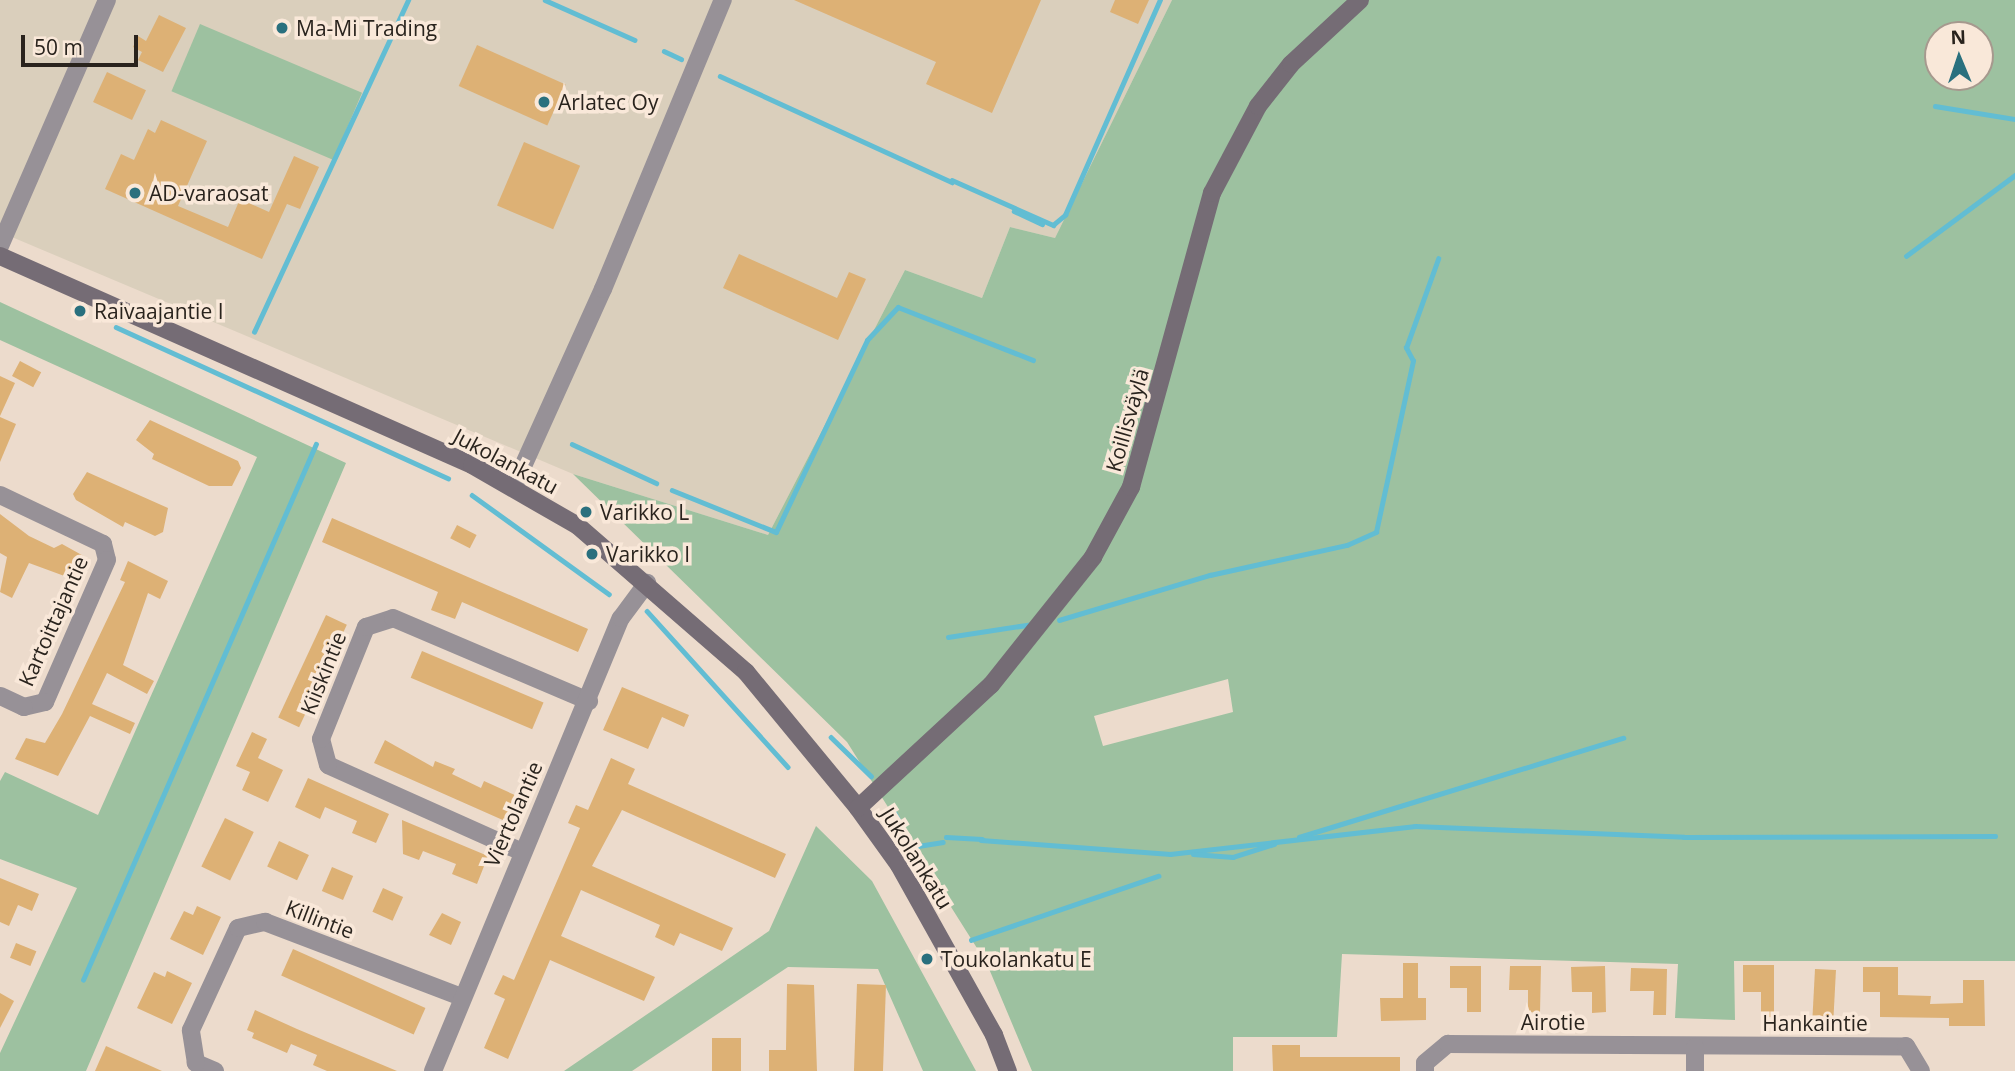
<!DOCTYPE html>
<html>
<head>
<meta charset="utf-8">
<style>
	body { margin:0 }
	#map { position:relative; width:2015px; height:1071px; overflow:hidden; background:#ecdbcc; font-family:"Open Sans",sans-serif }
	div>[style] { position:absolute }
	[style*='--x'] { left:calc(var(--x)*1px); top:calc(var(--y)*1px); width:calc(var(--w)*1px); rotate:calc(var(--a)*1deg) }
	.industrial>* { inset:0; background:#dacfbc }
	.green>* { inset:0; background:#9dc1a0; transform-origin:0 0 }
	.stream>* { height:4.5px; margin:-2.25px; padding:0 2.25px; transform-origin:2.25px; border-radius:2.25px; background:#62bdd3 }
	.building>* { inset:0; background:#ddb175; transform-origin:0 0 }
	.street>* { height:18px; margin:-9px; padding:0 9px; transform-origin:9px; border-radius:9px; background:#979197 }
	.secondary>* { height:18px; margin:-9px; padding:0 9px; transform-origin:9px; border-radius:9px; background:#756c75 }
	.dots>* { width:19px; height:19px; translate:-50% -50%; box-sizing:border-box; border:4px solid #f9e8d9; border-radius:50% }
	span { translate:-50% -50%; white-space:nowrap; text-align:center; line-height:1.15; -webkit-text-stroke:7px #f9e8d9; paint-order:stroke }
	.poi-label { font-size:21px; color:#29231d }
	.left { translate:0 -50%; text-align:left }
	.street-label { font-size:21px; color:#29231d }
	.north { position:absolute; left:1924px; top:21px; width:70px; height:70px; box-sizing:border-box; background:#f9e8d9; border:2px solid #a6998e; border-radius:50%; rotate:358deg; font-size:19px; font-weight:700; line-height:28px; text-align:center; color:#29231d }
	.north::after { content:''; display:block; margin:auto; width:24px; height:32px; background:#2a707e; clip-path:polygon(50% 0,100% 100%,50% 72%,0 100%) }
	.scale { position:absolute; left:21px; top:35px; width:117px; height:32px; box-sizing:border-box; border:4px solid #29231d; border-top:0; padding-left:9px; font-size:21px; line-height:24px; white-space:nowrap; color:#29231d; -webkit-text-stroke:5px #f9e8d9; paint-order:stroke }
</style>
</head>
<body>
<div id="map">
	<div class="industrial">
		<div style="clip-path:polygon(0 0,1172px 0,1055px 238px,1010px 227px,982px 298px,905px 270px,768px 535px,573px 474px,0 232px)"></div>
	</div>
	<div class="green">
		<div style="clip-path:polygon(evenodd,1172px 0,2015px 0,2015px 961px,1734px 961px,1735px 1020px,1675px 1018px,1678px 964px,1342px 954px,1337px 1037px,1233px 1037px,1233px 1071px,1032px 1071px,987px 964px,847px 742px,573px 474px,768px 535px,905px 270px,982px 298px,1010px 227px,1055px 238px,1172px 0,1938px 35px,1980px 35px,1980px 77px,1938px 77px,1938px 35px,1172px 0,1228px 679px,1233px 712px,1103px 746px,1094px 716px,1228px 679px)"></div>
		<div style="left:200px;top:24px;width:176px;height:73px;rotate:23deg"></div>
		<div style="clip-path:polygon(0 302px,346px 463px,86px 1071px,0 1071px,0 1053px,77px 888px,0 859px,0 781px,5px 772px,98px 815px,257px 457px,0 340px)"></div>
		<div style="clip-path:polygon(816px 826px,872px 881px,976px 1071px,923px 1071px,878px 969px,788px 967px,632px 1071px,564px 1071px,769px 931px)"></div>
	</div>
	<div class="stream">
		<div style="--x:545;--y:0;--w:98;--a:24"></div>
		<div style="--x:664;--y:51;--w:19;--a:25"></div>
		<div style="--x:720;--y:76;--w:255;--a:24.6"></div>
		<div style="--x:1935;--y:106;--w:81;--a:9.2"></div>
		<div style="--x:952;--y:180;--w:111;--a:24"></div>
		<div style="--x:1053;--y:225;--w:16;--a:-40"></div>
		<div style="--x:1065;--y:215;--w:235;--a:-66.2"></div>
		<div style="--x:1014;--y:211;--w:31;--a:25"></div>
		<div style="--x:1906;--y:256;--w:136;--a:-36.6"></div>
		<div style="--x:116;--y:327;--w:365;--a:24.5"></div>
		<div style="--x:254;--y:332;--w:366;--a:-65.1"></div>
		<div style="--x:572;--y:444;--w:93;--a:24.9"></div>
		<div style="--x:672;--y:490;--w:112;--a:22"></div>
		<div style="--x:776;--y:532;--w:212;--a:-64.6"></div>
		<div style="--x:867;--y:340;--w:45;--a:-46.8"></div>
		<div style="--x:898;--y:307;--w:145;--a:21.4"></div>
		<div style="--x:472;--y:495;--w:169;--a:35.9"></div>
		<div style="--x:647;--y:611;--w:210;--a:47.9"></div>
		<div style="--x:1059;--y:620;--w:158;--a:-16.6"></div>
		<div style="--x:1210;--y:575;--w:140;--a:-12.4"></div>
		<div style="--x:1347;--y:545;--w:32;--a:-24"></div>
		<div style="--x:1376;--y:532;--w:175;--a:-77.8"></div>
		<div style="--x:1413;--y:361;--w:15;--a:-118"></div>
		<div style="--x:1406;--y:348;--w:95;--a:-70.2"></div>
		<div style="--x:948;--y:637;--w:86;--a:-8.7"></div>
		<div style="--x:831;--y:737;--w:56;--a:44.3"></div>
		<div style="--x:895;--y:813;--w:38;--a:63"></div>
		<div style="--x:912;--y:847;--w:31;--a:-9"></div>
		<div style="--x:946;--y:837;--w:36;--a:3"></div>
		<div style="--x:1299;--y:837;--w:339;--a:-17"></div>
		<div style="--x:981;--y:840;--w:190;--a:4.2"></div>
		<div style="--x:1170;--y:854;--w:247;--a:-6.5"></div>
		<div style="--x:1415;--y:826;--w:269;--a:2.3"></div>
		<div style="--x:1684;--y:837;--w:311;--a:-0.2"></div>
		<div style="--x:1193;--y:854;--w:40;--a:4.3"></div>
		<div style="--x:1233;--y:857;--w:43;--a:-17.6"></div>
		<div style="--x:971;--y:940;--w:198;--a:-18.9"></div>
		<div style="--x:83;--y:980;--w:584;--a:-66.51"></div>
	</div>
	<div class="building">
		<div style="clip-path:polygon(794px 0,1041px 0,992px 113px,926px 84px,936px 62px)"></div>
		<div style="clip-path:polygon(1115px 0,1149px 0,1138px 24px,1110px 12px)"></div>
		<div style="clip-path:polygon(159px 15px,186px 28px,163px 72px,138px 60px,142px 52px,133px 47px,138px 36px,146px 41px)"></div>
		<div style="left:477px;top:45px;width:97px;height:45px;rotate:24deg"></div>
		<div style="left:107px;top:72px;width:43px;height:33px;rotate:25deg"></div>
		<div style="clip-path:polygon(161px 120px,207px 141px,178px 206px,228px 227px,240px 199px,269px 212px,294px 156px,319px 167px,300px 209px,287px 204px,262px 259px,105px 189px,121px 154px,134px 160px,148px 129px,155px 133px)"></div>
		<div style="left:524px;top:142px;width:61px;height:69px;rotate:23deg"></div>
		<div style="clip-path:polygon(739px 254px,837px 298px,849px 272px,866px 279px,838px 340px,723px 288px)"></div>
		<div style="left:20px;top:361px;width:24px;height:17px;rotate:28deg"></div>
		<div style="clip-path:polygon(0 376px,15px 383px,0 416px)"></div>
		<div style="clip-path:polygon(0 417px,16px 424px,0 462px)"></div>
		<div style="clip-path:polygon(150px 420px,238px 461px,241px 468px,232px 486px,209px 486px,152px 459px,154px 454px,136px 440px)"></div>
		<div style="clip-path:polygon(87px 472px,168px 508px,163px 532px,155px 536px,125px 522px,123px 527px,76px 500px,73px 494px)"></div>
		<div style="clip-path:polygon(0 514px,29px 536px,54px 548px,62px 544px,89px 559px,78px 581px,29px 563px,12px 598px,0 592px,7px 557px,0 553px)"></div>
		<div style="clip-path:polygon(332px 518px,588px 629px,578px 652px,462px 602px,455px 619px,431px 610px,438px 592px,322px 542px)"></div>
		<div style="left:457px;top:525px;width:22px;height:15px;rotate:27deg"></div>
		<div style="clip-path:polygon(128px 561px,168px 581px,160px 599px,148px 593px,123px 665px,154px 681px,147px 694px,107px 673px,92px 704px,135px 723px,130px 734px,90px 716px,58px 776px,15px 759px,26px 738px,45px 743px,62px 714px,125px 582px,120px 580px)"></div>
		<div style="left:326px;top:615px;width:23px;height:113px;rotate:25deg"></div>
		<div style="left:422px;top:651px;width:132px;height:29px;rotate:23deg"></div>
		<div style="clip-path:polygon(622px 687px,689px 715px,684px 727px,662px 717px,648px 749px,603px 730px)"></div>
		<div style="clip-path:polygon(252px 732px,267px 739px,258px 758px,283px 770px,268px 802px,242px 790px,250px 772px,236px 766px)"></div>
		<div style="clip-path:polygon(385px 740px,433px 767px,435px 761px,455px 769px,452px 774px,481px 788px,484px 781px,517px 796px,505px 821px,374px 763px)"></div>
		<div style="clip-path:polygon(611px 758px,635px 769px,628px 784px,786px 854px,775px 878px,622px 810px,592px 866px,733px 928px,722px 951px,680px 933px,674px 946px,655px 937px,660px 925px,581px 890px,561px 936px,655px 977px,644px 1001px,550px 960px,508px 1059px,484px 1048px,505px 999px,494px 994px,503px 975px,514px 980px,580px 828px,568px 823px,576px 805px,588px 810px)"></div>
		<div style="clip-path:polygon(308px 778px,389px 814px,376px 843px,352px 833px,357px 821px,325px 807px,320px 819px,295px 807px)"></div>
		<div style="left:225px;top:818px;width:32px;height:54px;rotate:26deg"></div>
		<div style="clip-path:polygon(402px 820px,488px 856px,477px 884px,452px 874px,456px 864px,423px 851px,419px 860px,403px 854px)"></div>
		<div style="left:279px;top:841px;width:33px;height:28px;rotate:25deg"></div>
		<div style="left:332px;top:867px;width:23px;height:26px;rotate:23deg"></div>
		<div style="clip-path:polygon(0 878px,39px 894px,32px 911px,18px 905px,9px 926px,0 922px)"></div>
		<div style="left:383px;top:888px;width:22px;height:26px;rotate:24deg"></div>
		<div style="clip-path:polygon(197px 906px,221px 917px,203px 955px,170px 939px,184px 911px,193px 915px)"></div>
		<div style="clip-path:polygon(442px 913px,461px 922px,451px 945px,429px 935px)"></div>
		<div style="left:16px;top:943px;width:22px;height:16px;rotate:22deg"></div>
		<div style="left:293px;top:949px;width:145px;height:29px;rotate:24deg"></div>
		<div style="clip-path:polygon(1403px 963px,1418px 963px,1418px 998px,1426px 998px,1426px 1020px,1381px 1021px,1380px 998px,1403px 998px)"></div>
		<div style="clip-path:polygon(1743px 965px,1774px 965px,1774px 1017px,1761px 1017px,1761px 992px,1743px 992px)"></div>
		<div style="clip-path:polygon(1450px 966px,1481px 966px,1481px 1012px,1467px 1012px,1467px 988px,1450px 988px)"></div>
		<div style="clip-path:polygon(1510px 966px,1541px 966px,1540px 1013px,1528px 1012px,1528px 990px,1509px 990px)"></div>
		<div style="clip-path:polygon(1605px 966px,1606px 1012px,1592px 1013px,1592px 992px,1572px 992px,1571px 967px)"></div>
		<div style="clip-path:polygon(1863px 967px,1898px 967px,1898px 995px,1931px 996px,1930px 1004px,1963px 1003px,1963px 980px,1984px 980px,1985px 1026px,1949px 1026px,1949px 1018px,1880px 1017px,1880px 992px,1863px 992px)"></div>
		<div style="clip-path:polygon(1631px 968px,1667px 969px,1666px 1015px,1653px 1015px,1654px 991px,1630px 991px)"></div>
		<div style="left:1815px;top:969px;width:21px;height:51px;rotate:3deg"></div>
		<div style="clip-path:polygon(167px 971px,192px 983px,172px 1024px,137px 1008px,154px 972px,165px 977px)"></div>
		<div style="clip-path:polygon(787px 984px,814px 985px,817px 1071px,769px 1071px,769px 1050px,786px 1050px)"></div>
		<div style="left:857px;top:984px;width:29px;height:87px;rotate:2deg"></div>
		<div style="clip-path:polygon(0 993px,14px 1001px,0 1028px)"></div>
		<div style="clip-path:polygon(255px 1010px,297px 1029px,397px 1071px,327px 1071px,313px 1065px,317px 1055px,291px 1044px,287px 1053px,252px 1038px,254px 1033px,247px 1030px)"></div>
		<div style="left:712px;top:1038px;width:29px;height:33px"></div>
		<div style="clip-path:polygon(1272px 1045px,1300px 1045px,1300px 1057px,1400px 1057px,1400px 1071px,1273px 1071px)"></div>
		<div style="clip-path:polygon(106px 1046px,162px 1071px,95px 1071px)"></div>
	</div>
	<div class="street">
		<div style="--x:0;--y:246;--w:268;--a:-66.5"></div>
		<div style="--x:514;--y:486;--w:216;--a:-65.7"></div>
		<div style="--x:603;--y:289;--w:313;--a:-67.5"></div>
		<div style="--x:0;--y:495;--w:114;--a:25.4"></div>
		<div style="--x:103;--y:544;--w:16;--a:76"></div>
		<div style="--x:107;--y:560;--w:155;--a:113.6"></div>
		<div style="--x:45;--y:702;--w:22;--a:167"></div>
		<div style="--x:24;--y:707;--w:26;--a:-155"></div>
		<div style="--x:520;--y:851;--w:210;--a:-155.9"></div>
		<div style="--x:328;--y:765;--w:27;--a:-105"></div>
		<div style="--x:321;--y:739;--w:121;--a:-68.1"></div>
		<div style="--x:366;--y:627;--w:28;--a:-18"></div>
		<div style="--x:393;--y:618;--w:213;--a:23"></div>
		<div style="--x:215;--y:1071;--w:21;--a:-157"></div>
		<div style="--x:196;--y:1063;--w:33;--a:-99"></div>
		<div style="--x:191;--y:1030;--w:112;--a:-65.3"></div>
		<div style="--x:238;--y:928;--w:28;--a:-13"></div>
		<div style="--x:265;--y:922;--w:210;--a:20.9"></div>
		<div style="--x:433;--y:1071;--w:490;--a:-67.5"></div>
		<div style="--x:621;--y:618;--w:44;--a:-53.4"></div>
		<div style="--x:1425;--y:1071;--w:8;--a:-90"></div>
		<div style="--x:1425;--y:1063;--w:30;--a:-40"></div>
		<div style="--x:1448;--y:1044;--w:458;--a:0.3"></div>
		<div style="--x:1906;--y:1046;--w:29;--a:59"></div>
		<div style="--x:1695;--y:1071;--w:24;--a:-90"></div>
	</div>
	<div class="secondary">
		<div style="--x:0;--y:256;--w:516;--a:23.88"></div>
		<div style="--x:472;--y:465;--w:122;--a:29.9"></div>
		<div style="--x:578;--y:526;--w:223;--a:41"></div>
		<div style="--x:746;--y:672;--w:176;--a:50.5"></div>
		<div style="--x:858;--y:808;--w:70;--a:54.3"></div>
		<div style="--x:899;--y:865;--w:195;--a:60.8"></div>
		<div style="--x:994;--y:1035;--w:39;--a:69"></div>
		<div style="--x:858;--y:808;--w:181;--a:-42.8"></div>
		<div style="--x:991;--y:685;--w:164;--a:-51.4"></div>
		<div style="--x:1093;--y:557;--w:80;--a:-61.5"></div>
		<div style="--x:1131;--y:487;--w:305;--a:-74.6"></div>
		<div style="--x:1212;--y:193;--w:98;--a:-62.1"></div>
		<div style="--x:1258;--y:106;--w:53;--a:-51.8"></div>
		<div style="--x:1291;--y:64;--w:94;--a:-42.8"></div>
	</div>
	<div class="dots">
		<div style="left:282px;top:28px;background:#2a707e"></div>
		<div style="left:544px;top:102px;background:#2a707e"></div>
		<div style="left:135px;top:193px;background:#2a707e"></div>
		<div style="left:80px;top:311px;background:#2a707e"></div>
		<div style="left:586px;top:512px;background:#2a707e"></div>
		<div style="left:592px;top:554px;background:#2a707e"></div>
		<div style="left:927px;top:959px;background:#2a707e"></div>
	</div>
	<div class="poi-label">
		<span class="left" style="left:296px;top:28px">Ma-Mi Trading</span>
		<span class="left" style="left:558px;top:102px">Arlatec Oy</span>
		<span class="left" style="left:149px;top:193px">AD-varaosat</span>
		<span class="left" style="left:94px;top:311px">Raivaajantie I</span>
		<span class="left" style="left:600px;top:512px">Varikko L</span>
		<span class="left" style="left:606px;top:554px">Varikko I</span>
		<span class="left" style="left:941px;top:959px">Toukolankatu E</span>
	</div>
	<div class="street-label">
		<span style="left:1127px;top:420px;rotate:-74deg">Koillisväylä</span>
		<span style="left:506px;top:461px;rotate:28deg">Jukolankatu</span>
		<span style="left:53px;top:621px;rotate:-66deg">Kartoittajantie</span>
		<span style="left:323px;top:673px;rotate:-68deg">Kiiskintie</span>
		<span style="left:513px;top:814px;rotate:-66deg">Viertolantie</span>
		<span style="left:917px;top:858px;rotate:58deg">Jukolankatu</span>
		<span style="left:320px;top:919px;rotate:21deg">Killintie</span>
		<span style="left:1553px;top:1022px">Airotie</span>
		<span style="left:1815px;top:1023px">Hankaintie</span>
	</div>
	<div class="north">N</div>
	<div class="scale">50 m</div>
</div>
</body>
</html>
